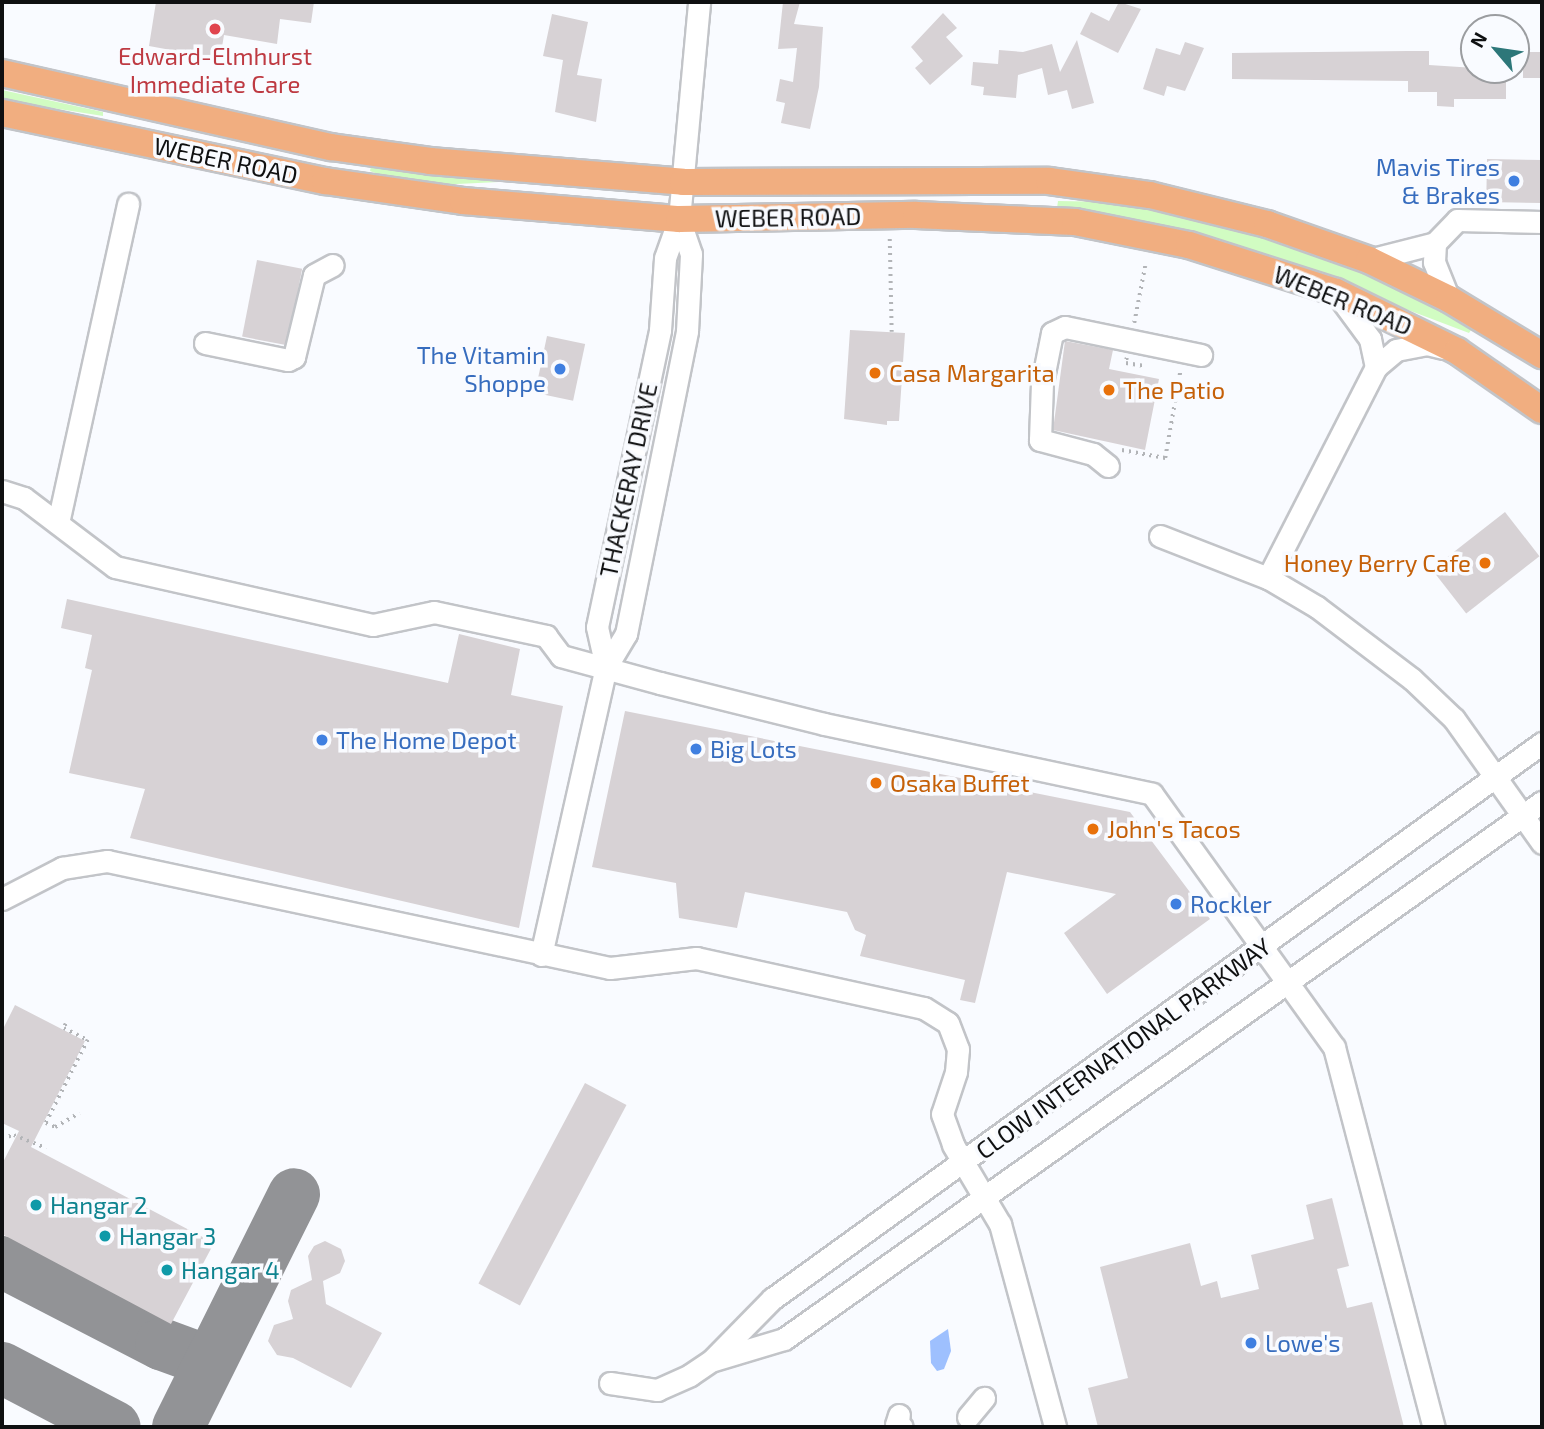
<!DOCTYPE html>
<html>
<head>
<meta charset="utf-8">
<style>
	body { margin:0 }
	#map { position:relative; width:1544px; height:1429px; overflow:hidden; background:#f9fbff; font-family:"Exo 2",sans-serif }
	div>[style] { position:absolute }
	[style*='--x'] { left:calc(var(--x)*1px); top:calc(var(--y)*1px); width:calc(var(--w)*1px); rotate:calc(var(--a)*1deg) }
	.green>* { inset:0; background:#d1fcc2 }
	.water>* { inset:0; background:#9ec0fe }
	.taxiway>* { height:52px; margin:-26px; padding:0 26px; transform-origin:26px; border-radius:26px; background:#929396 }
	.building>* { inset:0; background:#d7d2d5; transform-origin:0 0 }
	.path>* { height:3.5px; margin-top:-1.75px; transform-origin:0; background:repeating-linear-gradient(90deg,#b2b4b7 0 2px,transparent 0 7px) }
	.roads { filter:drop-shadow(2px 0 #c2c4c8) drop-shadow(-2px 0 #c2c4c8) drop-shadow(0 2px #c2c4c8) drop-shadow(0 -2px #c2c4c8) }
	.minor>* { height:21px; margin:-10.5px; padding:0 10.5px; transform-origin:10.5px; border-radius:10.5px; background:#fff }
	.major>* { height:26px; margin:-13px; padding:0 13px; transform-origin:13px; border-radius:13px; background:#f1ae80 }
	.dots>* { width:19px; height:19px; translate:-50% -50%; box-sizing:border-box; border:4px solid #f9fbff; border-radius:50% }
	span { translate:-50% -50%; white-space:nowrap; text-align:center; line-height:1.15; -webkit-text-stroke:7px #f9fbff; paint-order:stroke }
	.health-label { font-size:24px; color:#be3a42 }
	.street-label { font-size:24px; color:#0f1011 }
	.shop-label { font-size:24px; color:#366cbe }
	.right { translate:-100% -50%; text-align:right }
	.left { translate:0 -50%; text-align:left }
	.food-label { font-size:24px; color:#c56008 }
	.culture-label { font-size:24px; color:#0d838f }
	.frame { position:absolute; inset:0; border:4px solid #0f1011; pointer-events:none }
	.north { position:absolute; left:1460px; top:14px; width:70px; height:70px; box-sizing:border-box; background:#f9fbff; border:2px solid #9b9da0; border-radius:50%; rotate:299deg; font-size:19px; font-weight:700; line-height:28px; text-align:center; color:#0f1011 }
	.north::after { content:''; display:block; margin:auto; width:24px; height:32px; background:#2d7779; clip-path:polygon(50% 0,100% 100%,50% 72%,0 100%) }
</style>
</head>
<body>
<div id="map">
	<div class="green">
		<div style="clip-path:polygon(2px 90px,103px 112px,103px 116px,2px 100px)"></div>
		<div style="clip-path:polygon(371px 166px,438px 175px,499px 182px,436px 185px,391px 179px,370px 171px)"></div>
		<div style="clip-path:polygon(1058px 201px,1117px 202px,1262px 235px,1368px 274px,1473px 327px,1469px 333px,1234px 244px,1146px 222px,1057px 208px)"></div>
	</div>
	<div class="water">
		<div style="clip-path:polygon(948px 1329px,951px 1351px,944px 1369px,937px 1371px,931px 1363px,930px 1341px)"></div>
	</div>
	<div class="taxiway">
		<div style="--x:2;--y:1262;--w:179;--a:27.3"></div>
		<div style="--x:161;--y:1344;--w:52;--a:20.2"></div>
		<div style="--x:2;--y:1368;--w:127;--a:27.6"></div>
		<div style="--x:178;--y:1427;--w:260;--a:-63.5"></div>
	</div>
	<div class="building">
		<div style="clip-path:polygon(156px 2px,314px 2px,311px 23px,280px 19px,277px 44px,224px 35px,220px 59px,149px 46px)"></div>
		<div style="clip-path:polygon(783px 2px,800px 2px,794px 24px,823px 27px,819px 87px,810px 129px,781px 123px,785px 103px,776px 101px,780px 79px,793px 82px,797px 48px,778px 49px)"></div>
		<div style="clip-path:polygon(1119px 2px,1141px 9px,1118px 53px,1080px 34px,1091px 12px,1109px 21px)"></div>
		<div style="clip-path:polygon(943px 13px,957px 28px,946px 37px,963px 56px,930px 85px,915px 68px,923px 61px,911px 47px)"></div>
		<div style="clip-path:polygon(552px 14px,588px 22px,577px 75px,602px 79px,596px 122px,555px 112px,563px 60px,543px 56px)"></div>
		<div style="clip-path:polygon(1077px 40px,1094px 103px,1072px 109px,1067px 90px,1048px 95px,1042px 68px,1018px 75px,1016px 98px,983px 95px,984px 87px,971px 85px,973px 62px,998px 64px,999px 50px,1023px 52px,1052px 44px,1060px 72px)"></div>
		<div style="clip-path:polygon(1185px 42px,1204px 48px,1185px 91px,1167px 86px,1164px 96px,1143px 89px,1156px 48px,1180px 55px)"></div>
		<div style="clip-path:polygon(1408px 51px,1429px 51px,1429px 65px,1506px 70px,1506px 99px,1454px 99px,1454px 107px,1437px 106px,1437px 92px,1408px 92px,1408px 81px,1232px 79px,1232px 53px)"></div>
		<div style="left:1523px;top:52px;width:19px;height:26px"></div>
		<div style="left:1487px;top:159px;width:55px;height:43px;rotate:1deg"></div>
		<div style="left:257px;top:260px;width:46px;height:78px;rotate:11deg"></div>
		<div style="clip-path:polygon(850px 330px,905px 333px,899px 421px,887px 421px,887px 425px,844px 419px)"></div>
		<div style="left:547px;top:336px;width:39px;height:58px;rotate:12deg"></div>
		<div style="clip-path:polygon(1065px 341px,1113px 350px,1109px 369px,1159px 379px,1145px 450px,1053px 430px)"></div>
		<div style="left:1505px;top:512px;width:56px;height:93px;rotate:52deg"></div>
		<div style="clip-path:polygon(67px 599px,448px 683px,459px 634px,520px 649px,511px 695px,563px 706px,519px 928px,130px 838px,145px 789px,69px 773px,92px 670px,85px 668px,92px 635px,61px 628px)"></div>
		<div style="clip-path:polygon(625px 711px,1130px 812px,1210px 919px,1107px 994px,1064px 933px,1116px 894px,1007px 872px,975px 1003px,960px 1000px,965px 980px,860px 956px,866px 935px,855px 930px,847px 912px,745px 892px,737px 928px,679px 918px,676px 883px,592px 867px)"></div>
		<div style="clip-path:polygon(15px 1005px,85px 1041px,31px 1147px,214px 1243px,171px 1324px,2px 1234px,2px 1164px,19px 1131px,2px 1123px,2px 1031px)"></div>
		<div style="left:585px;top:1083px;width:47px;height:227px;rotate:28deg"></div>
		<div style="clip-path:polygon(1332px 1198px,1349px 1266px,1337px 1269px,1347px 1308px,1372px 1302px,1404px 1427px,1098px 1427px,1088px 1388px,1128px 1378px,1100px 1267px,1190px 1243px,1201px 1286px,1217px 1281px,1221px 1298px,1259px 1289px,1251px 1255px,1314px 1239px,1306px 1205px)"></div>
		<div style="clip-path:polygon(325px 1241px,341px 1249px,345px 1261px,340px 1273px,323px 1281px,326px 1304px,382px 1333px,351px 1388px,293px 1358px,277px 1355px,268px 1341px,274px 1325px,293px 1319px,288px 1301px,291px 1290px,312px 1280px,308px 1256px,314px 1246px)"></div>
	</div>
	<div class="path">
		<div style="--x:890;--y:239;--w:93;--a:88.8"></div>
		<div style="--x:1134;--y:323;--w:58;--a:-79.1"></div>
		<div style="--x:1127;--y:358;--w:5;--a:101"></div>
		<div style="--x:1126;--y:363;--w:19;--a:9"></div>
		<div style="--x:1122;--y:450;--w:44;--a:10.5"></div>
		<div style="--x:1165;--y:458;--w:87;--a:-80.1"></div>
		<div style="--x:66;--y:1024;--w:4;--a:117"></div>
		<div style="--x:64;--y:1028;--w:27;--a:27"></div>
		<div style="--x:88;--y:1040;--w:93;--a:116.8"></div>
		<div style="--x:46;--y:1123;--w:10;--a:24"></div>
		<div style="--x:55;--y:1127;--w:28;--a:-30"></div>
		<div style="--x:2;--y:1138;--w:12;--a:-14"></div>
		<div style="--x:14;--y:1135;--w:35;--a:22"></div>
	</div>
	<div class="roads">
		<div class="minor">
			<div style="--x:1435;--y:243;--w:32;--a:-46"></div>
			<div style="--x:1457;--y:220;--w:85;--a:1.3"></div>
			<div style="--x:1369;--y:260;--w:68;--a:-14.4"></div>
			<div style="--x:1435;--y:243;--w:19;--a:93"></div>
			<div style="--x:1434;--y:262;--w:40;--a:68"></div>
			<div style="--x:1337;--y:294;--w:56;--a:53.7"></div>
			<div style="--x:1370;--y:339;--w:29;--a:78"></div>
			<div style="--x:1376;--y:367;--w:26;--a:-40"></div>
			<div style="--x:1396;--y:350;--w:32;--a:-11"></div>
			<div style="--x:1427;--y:344;--w:16;--a:14"></div>
			<div style="--x:205;--y:343;--w:85;--a:11.6"></div>
			<div style="--x:288;--y:360;--w:7;--a:-27"></div>
			<div style="--x:294;--y:357;--w:84;--a:-76.3"></div>
			<div style="--x:314;--y:275;--w:21;--a:-28"></div>
			<div style="--x:1108;--y:466;--w:19;--a:-141"></div>
			<div style="--x:1093;--y:454;--w:55;--a:-165.2"></div>
			<div style="--x:1040;--y:440;--w:57;--a:-88"></div>
			<div style="--x:1042;--y:383;--w:51;--a:-78.7"></div>
			<div style="--x:1052;--y:333;--w:14;--a:-25"></div>
			<div style="--x:1065;--y:327;--w:139;--a:11.6"></div>
			<div style="--x:2;--y:491;--w:23;--a:18"></div>
			<div style="--x:24;--y:498;--w:114;--a:37.2"></div>
			<div style="--x:115;--y:567;--w:264;--a:12.7"></div>
			<div style="--x:373;--y:625;--w:62;--a:-12"></div>
			<div style="--x:434;--y:612;--w:115;--a:12.1"></div>
			<div style="--x:546;--y:636;--w:25;--a:53"></div>
			<div style="--x:561;--y:656;--w:103;--a:15.3"></div>
			<div style="--x:660;--y:683;--w:169;--a:14"></div>
			<div style="--x:824;--y:724;--w:335;--a:12"></div>
			<div style="--x:1152;--y:794;--w:312;--a:54.3"></div>
			<div style="--x:1334;--y:1047;--w:393;--a:75.3"></div>
			<div style="--x:58;--y:523;--w:327;--a:-77.6"></div>
			<div style="--x:1160;--y:536;--w:116;--a:21.3"></div>
			<div style="--x:1268;--y:578;--w:57;--a:30.6"></div>
			<div style="--x:1317;--y:607;--w:119;--a:37.2"></div>
			<div style="--x:1412;--y:679;--w:58;--a:43.6"></div>
			<div style="--x:1454;--y:719;--w:152;--a:54.6"></div>
			<div style="--x:1268;--y:578;--w:237;--a:-62.9"></div>
			<div style="--x:606;--y:667;--w:39;--a:-59"></div>
			<div style="--x:626;--y:634;--w:309;--a:-78.6"></div>
			<div style="--x:687;--y:331;--w:77;--a:-87"></div>
			<div style="--x:691;--y:254;--w:37;--a:-109"></div>
			<div style="--x:2;--y:899;--w:68;--a:-27.3"></div>
			<div style="--x:62;--y:868;--w:46;--a:-8.8"></div>
			<div style="--x:107;--y:861;--w:514;--a:12.01"></div>
			<div style="--x:610;--y:968;--w:87;--a:-6.6"></div>
			<div style="--x:696;--y:958;--w:233;--a:12.4"></div>
			<div style="--x:924;--y:1008;--w:28;--a:32"></div>
			<div style="--x:948;--y:1023;--w:28;--a:69"></div>
			<div style="--x:958;--y:1049;--w:23;--a:95"></div>
			<div style="--x:956;--y:1072;--w:44;--a:108.4"></div>
			<div style="--x:942;--y:1114;--w:33;--a:70"></div>
			<div style="--x:953;--y:1145;--w:92;--a:59.3"></div>
			<div style="--x:1000;--y:1224;--w:210;--a:74.8"></div>
			<div style="--x:541;--y:955;--w:295;--a:-77.3"></div>
			<div style="--x:606;--y:667;--w:41;--a:-102.7"></div>
			<div style="--x:597;--y:627;--w:304;--a:-78"></div>
			<div style="--x:660;--y:330;--w:72;--a:-86"></div>
			<div style="--x:665;--y:258;--w:41;--a:-70.3"></div>
			<div style="--x:679;--y:219;--w:218;--a:-84.7"></div>
			<div style="--x:714;--y:1360;--w:73;--a:-16.7"></div>
			<div style="--x:784;--y:1339;--w:929;--a:-35.32"></div>
			<div style="--x:610;--y:1383;--w:48;--a:8.5"></div>
			<div style="--x:657;--y:1390;--w:36;--a:-24"></div>
			<div style="--x:690;--y:1375;--w:27;--a:-34"></div>
			<div style="--x:712;--y:1360;--w:86;--a:-45.5"></div>
			<div style="--x:772;--y:1299;--w:950;--a:-35.83"></div>
			<div style="--x:899;--y:1415;--w:10;--a:107"></div>
			<div style="--x:896;--y:1425;--w:6;--a:18"></div>
			<div style="--x:968;--y:1417;--w:25;--a:-50"></div>
		</div>
		<div class="major">
			<div style="--x:2;--y:73;--w:337;--a:12.7"></div>
			<div style="--x:331;--y:147;--w:100;--a:8"></div>
			<div style="--x:430;--y:161;--w:254;--a:4.7"></div>
			<div style="--x:683;--y:182;--w:366;--a:-0.2"></div>
			<div style="--x:1049;--y:181;--w:102;--a:7.9"></div>
			<div style="--x:1150;--y:195;--w:121;--a:13.9"></div>
			<div style="--x:1267;--y:224;--w:108;--a:19.4"></div>
			<div style="--x:1369;--y:260;--w:89;--a:26"></div>
			<div style="--x:1449;--y:299;--w:109;--a:31.1"></div>
			<div style="--x:2;--y:113;--w:330;--a:11.9"></div>
			<div style="--x:325;--y:181;--w:139;--a:8.2"></div>
			<div style="--x:463;--y:201;--w:217;--a:4.8"></div>
			<div style="--x:679;--y:219;--w:237;--a:-1"></div>
			<div style="--x:916;--y:215;--w:159;--a:2.5"></div>
			<div style="--x:1075;--y:222;--w:116;--a:11.4"></div>
			<div style="--x:1189;--y:245;--w:154;--a:17.7"></div>
			<div style="--x:1336;--y:292;--w:135;--a:26"></div>
			<div style="--x:1457;--y:351;--w:103;--a:34.8"></div>
		</div>
	</div>
	<div class="dots">
		<div style="left:215px;top:29px;background:#e0444e"></div>
		<div style="left:1514px;top:181px;background:#3f7fe0"></div>
		<div style="left:560px;top:369px;background:#3f7fe0"></div>
		<div style="left:875px;top:373px;background:#e8710a"></div>
		<div style="left:1109px;top:390px;background:#e8710a"></div>
		<div style="left:1485px;top:563px;background:#e8710a"></div>
		<div style="left:322px;top:740px;background:#3f7fe0"></div>
		<div style="left:696px;top:749px;background:#3f7fe0"></div>
		<div style="left:876px;top:783px;background:#e8710a"></div>
		<div style="left:1093px;top:829px;background:#e8710a"></div>
		<div style="left:1176px;top:904px;background:#3f7fe0"></div>
		<div style="left:36px;top:1205px;background:#0f9aa8"></div>
		<div style="left:105px;top:1236px;background:#0f9aa8"></div>
		<div style="left:167px;top:1270px;background:#0f9aa8"></div>
		<div style="left:1251px;top:1343px;background:#3f7fe0"></div>
	</div>
	<div class="health-label">
		<span style="left:215px;top:70px">Edward-Elmhurst<br>Immediate Care</span>
	</div>
	<div class="street-label">
		<span style="left:226px;top:160px;rotate:12deg">WEBER ROAD</span>
		<span style="left:788px;top:217px;rotate:-1deg">WEBER ROAD</span>
		<span style="left:1343px;top:300px;rotate:22deg">WEBER ROAD</span>
		<span style="left:628px;top:480px;rotate:-78deg">THACKERAY DRIVE</span>
		<span style="left:1123px;top:1048px;rotate:-36deg">CLOW INTERNATIONAL PARKWAY</span>
	</div>
	<div class="shop-label">
		<span class="right" style="left:1500px;top:181px">Mavis Tires<br>&amp; Brakes</span>
		<span class="right" style="left:546px;top:369px">The Vitamin<br>Shoppe</span>
		<span class="left" style="left:336px;top:740px">The Home Depot</span>
		<span class="left" style="left:710px;top:749px">Big Lots</span>
		<span class="left" style="left:1190px;top:904px">Rockler</span>
		<span class="left" style="left:1265px;top:1343px">Lowe's</span>
	</div>
	<div class="food-label">
		<span class="left" style="left:889px;top:373px">Casa Margarita</span>
		<span class="left" style="left:1123px;top:390px">The Patio</span>
		<span class="right" style="left:1471px;top:563px">Honey Berry Cafe</span>
		<span class="left" style="left:890px;top:783px">Osaka Buffet</span>
		<span class="left" style="left:1107px;top:829px">John's Tacos</span>
	</div>
	<div class="culture-label">
		<span class="left" style="left:50px;top:1205px">Hangar 2</span>
		<span class="left" style="left:119px;top:1236px">Hangar 3</span>
		<span class="left" style="left:181px;top:1270px">Hangar 4</span>
	</div>
	<div class="frame"></div>
	<div class="north">N</div>
</div>
</body>
</html>
